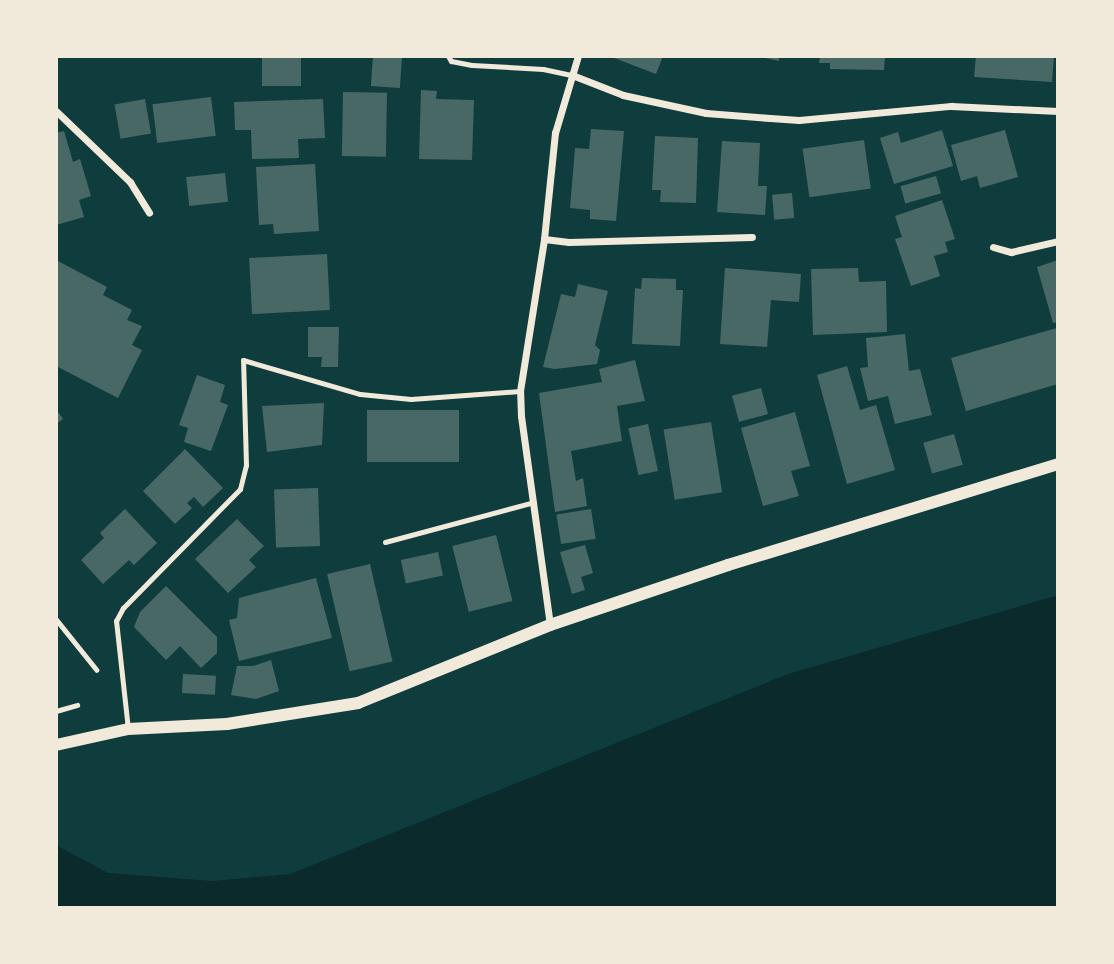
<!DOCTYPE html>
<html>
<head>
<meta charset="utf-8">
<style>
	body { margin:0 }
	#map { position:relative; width:1114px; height:964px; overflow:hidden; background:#0f3d3e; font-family:Jost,sans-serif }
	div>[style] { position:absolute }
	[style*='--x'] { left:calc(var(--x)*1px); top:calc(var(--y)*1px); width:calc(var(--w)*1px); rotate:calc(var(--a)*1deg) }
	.water>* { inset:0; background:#0a2a2b }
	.building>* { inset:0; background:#486865; transform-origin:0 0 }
	.path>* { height:4.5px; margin:-2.25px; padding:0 2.25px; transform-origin:2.25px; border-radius:2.25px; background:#f1e9da }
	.service>* { height:5px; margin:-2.5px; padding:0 2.5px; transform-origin:2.5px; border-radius:2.5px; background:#f1e9da }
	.minor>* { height:7px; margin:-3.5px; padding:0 3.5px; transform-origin:3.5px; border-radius:3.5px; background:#f1e9da }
	.tertiary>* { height:12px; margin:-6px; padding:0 6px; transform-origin:6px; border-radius:6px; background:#f1e9da }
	span { translate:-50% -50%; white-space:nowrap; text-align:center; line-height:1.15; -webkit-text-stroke:7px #f1e9da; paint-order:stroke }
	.frame { position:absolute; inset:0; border:58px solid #f1e9da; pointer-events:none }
</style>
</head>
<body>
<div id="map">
	<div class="water">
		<div style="clip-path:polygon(1058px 595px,1058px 908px,56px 908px,56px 845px,108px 873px,212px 881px,290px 874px,788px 674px)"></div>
	</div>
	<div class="building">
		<div style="left:262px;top:56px;width:39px;height:30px"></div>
		<div style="left:373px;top:56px;width:29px;height:30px;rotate:4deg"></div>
		<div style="clip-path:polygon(609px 56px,663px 56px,656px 74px)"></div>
		<div style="clip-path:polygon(757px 56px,779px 56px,779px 61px)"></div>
		<div style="clip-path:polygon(820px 56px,885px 56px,884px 70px,830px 69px,830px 63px,819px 63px)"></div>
		<div style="clip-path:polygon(976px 56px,1054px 56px,1052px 82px,974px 77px)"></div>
		<div style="clip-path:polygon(421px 90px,437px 91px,436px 99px,474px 100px,472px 160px,419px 159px)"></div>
		<div style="left:343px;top:92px;width:44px;height:64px;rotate:1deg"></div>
		<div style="left:211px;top:97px;width:39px;height:59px;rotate:83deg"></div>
		<div style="left:145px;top:99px;width:35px;height:31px;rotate:80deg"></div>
		<div style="clip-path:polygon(323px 99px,325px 138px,298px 139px,299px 158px,252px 159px,251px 130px,235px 130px,234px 102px)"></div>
		<div style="clip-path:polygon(591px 129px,624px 131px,616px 221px,590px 219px,590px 210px,570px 208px,575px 148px,589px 149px)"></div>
		<div style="clip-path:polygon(942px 130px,953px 166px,894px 184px,880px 138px,898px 132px,901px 143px)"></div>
		<div style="clip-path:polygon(1005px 130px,1018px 177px,980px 188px,977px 176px,961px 181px,951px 145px)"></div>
		<div style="clip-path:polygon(64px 131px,73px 162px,80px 159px,91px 196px,79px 200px,84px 217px,56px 225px,56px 133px)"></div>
		<div style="clip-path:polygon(655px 136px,698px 138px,696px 203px,660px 202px,661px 190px,652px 190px)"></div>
		<div style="left:864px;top:140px;width:49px;height:62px;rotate:82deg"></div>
		<div style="clip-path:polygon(722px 141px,760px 143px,758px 186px,767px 186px,765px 215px,717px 212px)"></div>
		<div style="clip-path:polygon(315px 164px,319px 231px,274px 234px,273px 224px,259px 225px,256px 167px)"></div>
		<div style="left:225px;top:173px;width:29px;height:39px;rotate:84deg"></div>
		<div style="left:936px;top:176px;width:18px;height:37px;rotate:74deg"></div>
		<div style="left:792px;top:193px;width:25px;height:20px;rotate:85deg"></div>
		<div style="clip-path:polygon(942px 200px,955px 239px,945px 242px,948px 252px,934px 256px,940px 276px,911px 286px,895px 239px,902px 237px,895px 216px)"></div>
		<div style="left:327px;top:254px;width:56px;height:78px;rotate:87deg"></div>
		<div style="clip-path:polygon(56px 260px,107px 287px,103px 295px,132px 310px,127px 320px,142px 326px,132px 345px,142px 350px,118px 398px,56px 366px)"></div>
		<div style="clip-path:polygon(1058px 260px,1058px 322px,1053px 323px,1037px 267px)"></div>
		<div style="clip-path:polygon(725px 268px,801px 274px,799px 302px,771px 300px,767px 347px,720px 344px)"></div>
		<div style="clip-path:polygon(858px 268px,859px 282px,886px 281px,887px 332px,813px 335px,811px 269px)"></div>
		<div style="clip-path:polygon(642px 278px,676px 279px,676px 290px,683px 290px,680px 346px,632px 344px,635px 288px,641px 289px)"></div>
		<div style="clip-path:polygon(578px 284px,608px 291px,595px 345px,600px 350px,597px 364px,555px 369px,543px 367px,561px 294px,575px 297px)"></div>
		<div style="clip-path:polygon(308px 327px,339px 327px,338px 367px,321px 367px,322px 357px,308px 357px)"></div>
		<div style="clip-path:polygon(1057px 328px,1058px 384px,966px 411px,951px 358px)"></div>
		<div style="clip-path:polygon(905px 334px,909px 371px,920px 369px,932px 415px,895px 424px,888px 396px,868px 401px,860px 368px,868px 367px,866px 338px)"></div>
		<div style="clip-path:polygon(635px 360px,645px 401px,617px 406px,622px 441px,571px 451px,576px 481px,583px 478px,587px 506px,555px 512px,539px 393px,602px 382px,599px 369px)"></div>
		<div style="clip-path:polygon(847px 366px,860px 410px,876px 405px,895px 470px,847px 484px,817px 375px)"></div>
		<div style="clip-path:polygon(197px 375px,225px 385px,220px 402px,228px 405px,211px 451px,184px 442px,188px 428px,179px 425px)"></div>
		<div style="left:761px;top:388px;width:27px;height:30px;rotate:75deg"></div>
		<div style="clip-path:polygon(324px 403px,322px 445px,267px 452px,262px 406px)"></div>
		<div style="clip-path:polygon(56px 409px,63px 419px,56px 424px)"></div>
		<div style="left:459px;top:410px;width:52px;height:92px;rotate:90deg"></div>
		<div style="clip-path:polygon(795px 412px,810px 466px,791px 471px,799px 496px,763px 506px,741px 428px)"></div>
		<div style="left:711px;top:422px;width:71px;height:48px;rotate:81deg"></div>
		<div style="left:648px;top:424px;width:48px;height:20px;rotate:78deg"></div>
		<div style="left:954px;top:434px;width:32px;height:32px;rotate:74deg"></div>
		<div style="clip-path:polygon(185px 449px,223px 488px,203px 507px,194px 497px,187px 503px,192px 508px,175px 524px,143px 491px)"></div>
		<div style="left:318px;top:488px;width:58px;height:44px;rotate:88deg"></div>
		<div style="clip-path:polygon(125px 509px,157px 543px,134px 565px,129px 560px,103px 584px,81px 560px,104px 538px,100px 533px)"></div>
		<div style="left:591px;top:509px;width:30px;height:35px;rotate:81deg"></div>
		<div style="clip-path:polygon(237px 519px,264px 546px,249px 560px,256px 567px,228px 593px,195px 559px)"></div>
		<div style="left:496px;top:535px;width:68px;height:45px;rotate:76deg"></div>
		<div style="clip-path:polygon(585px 545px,593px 573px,581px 577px,585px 590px,572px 594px,560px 552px)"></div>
		<div style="left:438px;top:552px;width:24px;height:38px;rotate:78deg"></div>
		<div style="left:370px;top:564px;width:100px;height:44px;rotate:77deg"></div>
		<div style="clip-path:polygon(316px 578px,332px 638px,239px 661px,229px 620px,237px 618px,239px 598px)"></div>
		<div style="clip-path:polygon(166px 586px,217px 637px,217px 653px,201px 668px,180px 646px,166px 660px,134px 627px,140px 612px)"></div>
		<div style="clip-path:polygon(271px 660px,279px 691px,256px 699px,231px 695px,237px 666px,253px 666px)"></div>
		<div style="left:183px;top:674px;width:33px;height:19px;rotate:3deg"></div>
	</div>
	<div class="path">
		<div style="--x:56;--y:619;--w:65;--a:51.2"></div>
		<div style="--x:56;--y:711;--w:22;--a:-16"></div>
	</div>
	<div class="service">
		<div style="--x:448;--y:56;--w:6;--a:59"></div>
		<div style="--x:451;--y:61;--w:21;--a:11"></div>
		<div style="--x:472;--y:65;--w:71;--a:3.2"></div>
		<div style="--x:543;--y:69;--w:30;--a:12"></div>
		<div style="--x:385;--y:542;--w:154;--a:-15"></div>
		<div style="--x:128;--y:729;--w:109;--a:-96.3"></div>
		<div style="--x:116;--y:621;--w:15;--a:-62"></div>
		<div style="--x:123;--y:608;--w:167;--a:-45.5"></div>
		<div style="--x:240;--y:489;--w:25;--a:-76"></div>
		<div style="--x:246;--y:465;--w:105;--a:-91.6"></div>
		<div style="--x:243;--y:360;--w:122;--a:16.2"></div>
		<div style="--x:360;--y:394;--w:51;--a:5.6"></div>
		<div style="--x:411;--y:399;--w:109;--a:-4.2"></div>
	</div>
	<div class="minor">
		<div style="--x:572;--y:75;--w:55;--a:21.4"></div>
		<div style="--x:623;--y:95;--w:85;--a:12.2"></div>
		<div style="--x:706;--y:113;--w:64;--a:4.5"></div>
		<div style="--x:770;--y:118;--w:29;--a:4"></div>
		<div style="--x:799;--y:120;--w:153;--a:-5.3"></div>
		<div style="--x:951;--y:106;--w:107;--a:2.7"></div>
		<div style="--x:56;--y:111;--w:103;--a:43.8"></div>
		<div style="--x:130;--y:182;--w:36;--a:58"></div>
		<div style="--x:544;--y:239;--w:25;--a:7"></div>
		<div style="--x:569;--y:242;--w:183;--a:-1.6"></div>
		<div style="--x:993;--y:247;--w:19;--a:16"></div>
		<div style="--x:1011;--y:252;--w:48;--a:-13.2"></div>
		<div style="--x:550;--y:625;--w:211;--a:-97.9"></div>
		<div style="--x:521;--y:416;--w:25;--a:-92"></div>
		<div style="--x:520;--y:391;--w:154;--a:-81"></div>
		<div style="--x:544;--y:239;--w:107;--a:-84.1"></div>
		<div style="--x:555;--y:133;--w:80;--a:-73.4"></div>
	</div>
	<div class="tertiary">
		<div style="--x:56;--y:745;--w:74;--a:-12.5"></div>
		<div style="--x:128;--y:729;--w:99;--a:-2.9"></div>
		<div style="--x:227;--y:724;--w:133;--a:-9.1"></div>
		<div style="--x:358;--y:703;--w:207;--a:-22.1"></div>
		<div style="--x:550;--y:625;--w:188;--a:-18.6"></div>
		<div style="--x:728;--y:565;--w:345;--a:-17"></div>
	</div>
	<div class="frame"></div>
</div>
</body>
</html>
